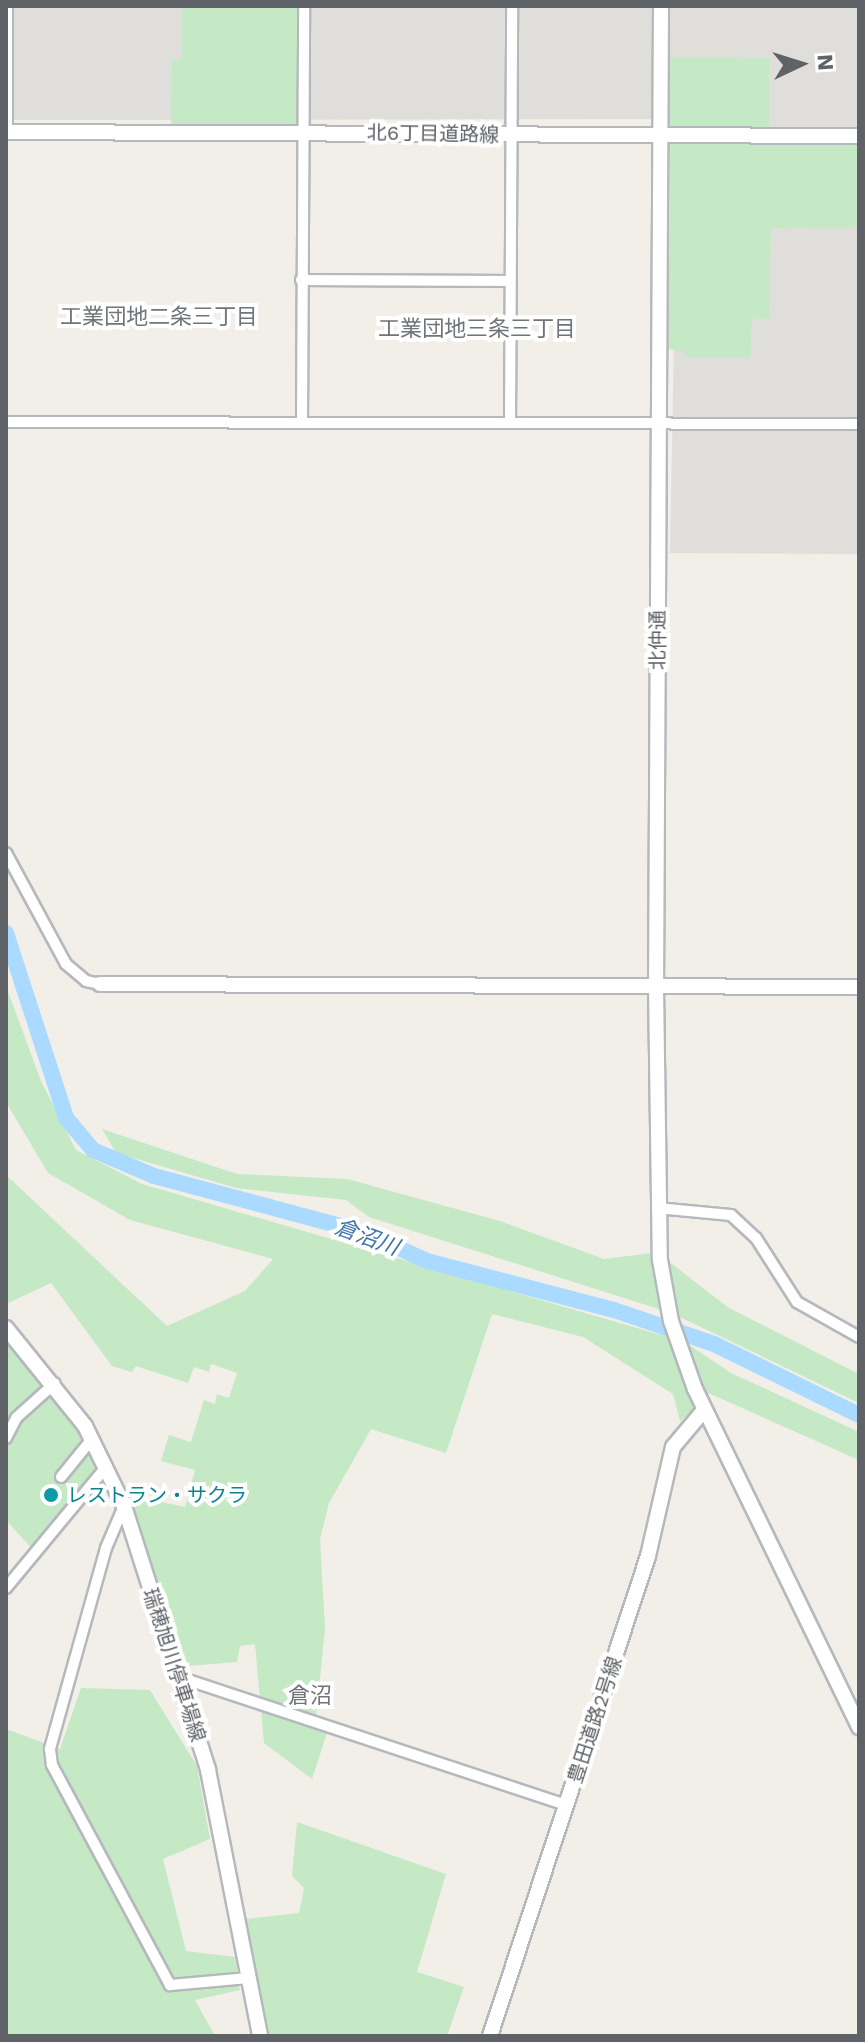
<!DOCTYPE html>
<html>
<head>
<meta charset="utf-8">
<style>
	body { margin:0 }
	#map { position:relative; width:865px; height:2042px; overflow:hidden; background:#f1efe8; font-family:"Work Sans","Noto Sans JP",sans-serif }
	div>[style] { position:absolute }
	[style*='--x'] { left:calc(var(--x)*1px); top:calc(var(--y)*1px); width:calc(var(--w)*1px); rotate:calc(var(--a)*1deg) }
	.industrial>* { inset:0; background:#e0deda }
	.green>* { inset:0; background:#c5e8c5 }
	.river>* { height:16px; margin:-8px; padding:0 8px; transform-origin:8px; border-radius:8px; background:#aadaff }
	.roads { filter:drop-shadow(2px 0 #b5b8bc) drop-shadow(-2px 0 #b5b8bc) drop-shadow(0 2px #b5b8bc) drop-shadow(0 -2px #b5b8bc) }
	.minor>* { height:10px; margin:-5px; padding:0 5px; transform-origin:5px; border-radius:5px; background:#fff }
	.tertiary>* { height:14px; margin:-7px; padding:0 7px; transform-origin:7px; border-radius:7px; background:#fff }
	.secondary>* { height:14px; margin:-7px; padding:0 7px; transform-origin:7px; border-radius:7px; background:#fff }
	.dots>* { width:22px; height:22px; translate:-50% -50%; box-sizing:border-box; border:4px solid #fff; border-radius:50% }
	span { translate:-50% -50%; white-space:nowrap; text-align:center; line-height:1.15; -webkit-text-stroke:8px #fff; paint-order:stroke }
	.street-label { font-size:20px; color:#5f6368 }
	.culture-label { font-size:20px; color:#0d838f }
	.left { translate:0 -50%; text-align:left }
	.neighbourhood-label { font-size:22px; color:#70757a }
	.water-label { font-size:22px; color:#4174aa; font-style:italic }
	.frame { position:absolute; inset:0; border:8px solid #5f6368; pointer-events:none }
	.north { position:absolute; left:761px; top:24px; width:80px; height:80px; -webkit-text-stroke:6px #fff; paint-order:stroke; rotate:86deg; font-size:22px; font-weight:700; line-height:32px; text-align:center; color:#5f6368 }
	.north::after { content:''; display:block; margin:auto; width:28px; height:36px; background:#5f6368; clip-path:polygon(50% 0,100% 100%,50% 72%,0 100%) }
</style>
</head>
<body>
<div id="map">
	<div class="industrial">
		<div style="clip-path:polygon(6px 6px,859px 6px,859px 554px,670px 553px,678px 119px,6px 120px)"></div>
	</div>
	<div class="green">
		<div style="clip-path:polygon(182px 6px,304px 6px,303px 133px,171px 133px,172px 59px,182px 59px)"></div>
		<div style="clip-path:polygon(661px 57px,769px 58px,769px 136px,857px 136px,858px 227px,771px 228px,769px 318px,752px 319px,750px 357px,688px 357px,681px 350px,660px 349px)"></div>
		<div style="clip-path:polygon(6px 986px,41px 1081px,76px 1150px,142px 1184px,668px 1337px,695px 1408px,680px 1421px,673px 1394px,583px 1337px,492px 1314px,446px 1453px,371px 1429px,329px 1503px,320px 1539px,325px 1629px,316px 1716px,327px 1733px,312px 1779px,264px 1743px,255px 1644px,240px 1646px,237px 1662px,175px 1667px,119px 1493px,185px 1507px,195px 1470px,161px 1461px,169px 1435px,191px 1442px,204px 1400px,215px 1404px,217px 1394px,229px 1398px,237px 1373px,211px 1364px,209px 1372px,194px 1367px,188px 1383px,136px 1366px,132px 1372px,112px 1366px,51px 1283px,6px 1304px,6px 1175px,167px 1326px,245px 1291px,273px 1259px,130px 1220px,48px 1173px,6px 1102px)"></div>
		<div style="clip-path:polygon(102px 1129px,237px 1174px,347px 1179px,500px 1221px,604px 1259px,652px 1253px,657px 1256px,662px 1310px,369px 1217px,346px 1200px,236px 1188px,116px 1153px)"></div>
		<div style="clip-path:polygon(668px 1261px,729px 1308px,859px 1374px,859px 1403px,680px 1317px)"></div>
		<div style="clip-path:polygon(6px 1328px,107px 1466px,36px 1553px,6px 1520px)"></div>
		<div style="clip-path:polygon(686px 1343px,731px 1373px,859px 1432px,859px 1460px,706px 1392px)"></div>
		<div style="clip-path:polygon(81px 1688px,150px 1690px,197px 1766px,210px 1839px,163px 1859px,186px 1951px,235px 1957px,240px 1990px,195px 2000px,215px 2036px,6px 2036px,6px 1734px,9px 1730px,60px 1749px)"></div>
		<div style="clip-path:polygon(297px 1822px,446px 1874px,417px 1972px,464px 1987px,447px 2036px,260px 2036px,237px 1920px,299px 1913px,304px 1888px,292px 1876px)"></div>
	</div>
	<div class="river">
		<div style="--x:6;--y:933;--w:194;--a:72"></div>
		<div style="--x:66;--y:1118;--w:42;--a:49.8"></div>
		<div style="--x:93;--y:1150;--w:66;--a:23.1"></div>
		<div style="--x:154;--y:1176;--w:220;--a:15"></div>
		<div style="--x:366;--y:1233;--w:67;--a:24.7"></div>
		<div style="--x:427;--y:1261;--w:193;--a:14.7"></div>
		<div style="--x:614;--y:1310;--w:106;--a:18.8"></div>
		<div style="--x:714;--y:1344;--w:161;--a:26.1"></div>
	</div>
	<div class="roads">
		<div class="minor">
			<div style="--x:7;--y:132;--w:126;--a:-90"></div>
			<div style="--x:301;--y:280;--w:208;--a:0.3"></div>
			<div style="--x:6;--y:422;--w:853;--a:0.13"></div>
			<div style="--x:302;--y:422;--w:416;--a:-89.7"></div>
			<div style="--x:510;--y:423;--w:417;--a:-89.7"></div>
			<div style="--x:6;--y:853;--w:126;--a:61.6"></div>
			<div style="--x:66;--y:964;--w:26;--a:40"></div>
			<div style="--x:86;--y:981;--w:14;--a:12"></div>
			<div style="--x:657;--y:1208;--w:74;--a:5.4"></div>
			<div style="--x:731;--y:1215;--w:34;--a:43"></div>
			<div style="--x:756;--y:1238;--w:76;--a:57.4"></div>
			<div style="--x:797;--y:1302;--w:71;--a:29.4"></div>
			<div style="--x:6;--y:1438;--w:22;--a:-63"></div>
			<div style="--x:16;--y:1418;--w:52;--a:-41.9"></div>
			<div style="--x:61;--y:1477;--w:49;--a:-50.8"></div>
			<div style="--x:124;--y:1506;--w:46;--a:113.2"></div>
			<div style="--x:106;--y:1548;--w:209;--a:105.6"></div>
			<div style="--x:50;--y:1749;--w:16;--a:83"></div>
			<div style="--x:52;--y:1765;--w:250;--a:61.8"></div>
			<div style="--x:170;--y:1985;--w:79;--a:-5.1"></div>
			<div style="--x:6;--y:1588;--w:158;--a:-50.4"></div>
			<div style="--x:179;--y:1677;--w:409;--a:18.3"></div>
		</div>
		<div class="tertiary">
			<div style="--x:661;--y:6;--w:980;--a:90.29"></div>
			<div style="--x:656;--y:986;--w:274;--a:89.2"></div>
			<div style="--x:660;--y:1260;--w:62;--a:79.8"></div>
			<div style="--x:671;--y:1321;--w:72;--a:70.6"></div>
			<div style="--x:695;--y:1389;--w:376;--a:64.1"></div>
			<div style="--x:6;--y:132;--w:853;--a:0.27"></div>
			<div style="--x:100;--y:984;--w:759;--a:0.23"></div>
			<div style="--x:490;--y:2036;--w:505;--a:-71.78"></div>
			<div style="--x:648;--y:1556;--w:112;--a:-77.1"></div>
			<div style="--x:673;--y:1447;--w:48;--a:-50"></div>
		</div>
		<div class="secondary">
			<div style="--x:6;--y:1328;--w:126;--a:51.1"></div>
			<div style="--x:85;--y:1426;--w:89;--a:64"></div>
			<div style="--x:124;--y:1506;--w:277;--a:72.3"></div>
			<div style="--x:208;--y:1770;--w:271;--a:78.9"></div>
		</div>
	</div>
	<div class="dots">
		<div style="left:51px;top:1495px;background:#0f9aa8"></div>
	</div>
	<div class="street-label">
		<span style="left:433px;top:134px;rotate:1deg">北6丁目道路線</span>
		<span style="left:658px;top:640px;rotate:-90deg">北仲通</span>
		<span style="left:174px;top:1665px;rotate:72deg">瑞穂旭川停車場線</span>
		<span style="left:595px;top:1720px;rotate:-72deg">豊田道路2号線</span>
	</div>
	<div class="culture-label">
		<span class="left" style="left:67px;top:1495px">レストラン・サクラ</span>
	</div>
	<div class="neighbourhood-label">
		<span style="left:159px;top:317px">工業団地二条三丁目</span>
		<span style="left:477px;top:329px">工業団地三条三丁目</span>
		<span style="left:310px;top:1696px">倉沼</span>
	</div>
	<div class="water-label">
		<span style="left:367px;top:1237px;rotate:20deg">倉沼川</span>
	</div>
	<div class="frame"></div>
	<div class="north">N</div>
</div>
</body>
</html>
